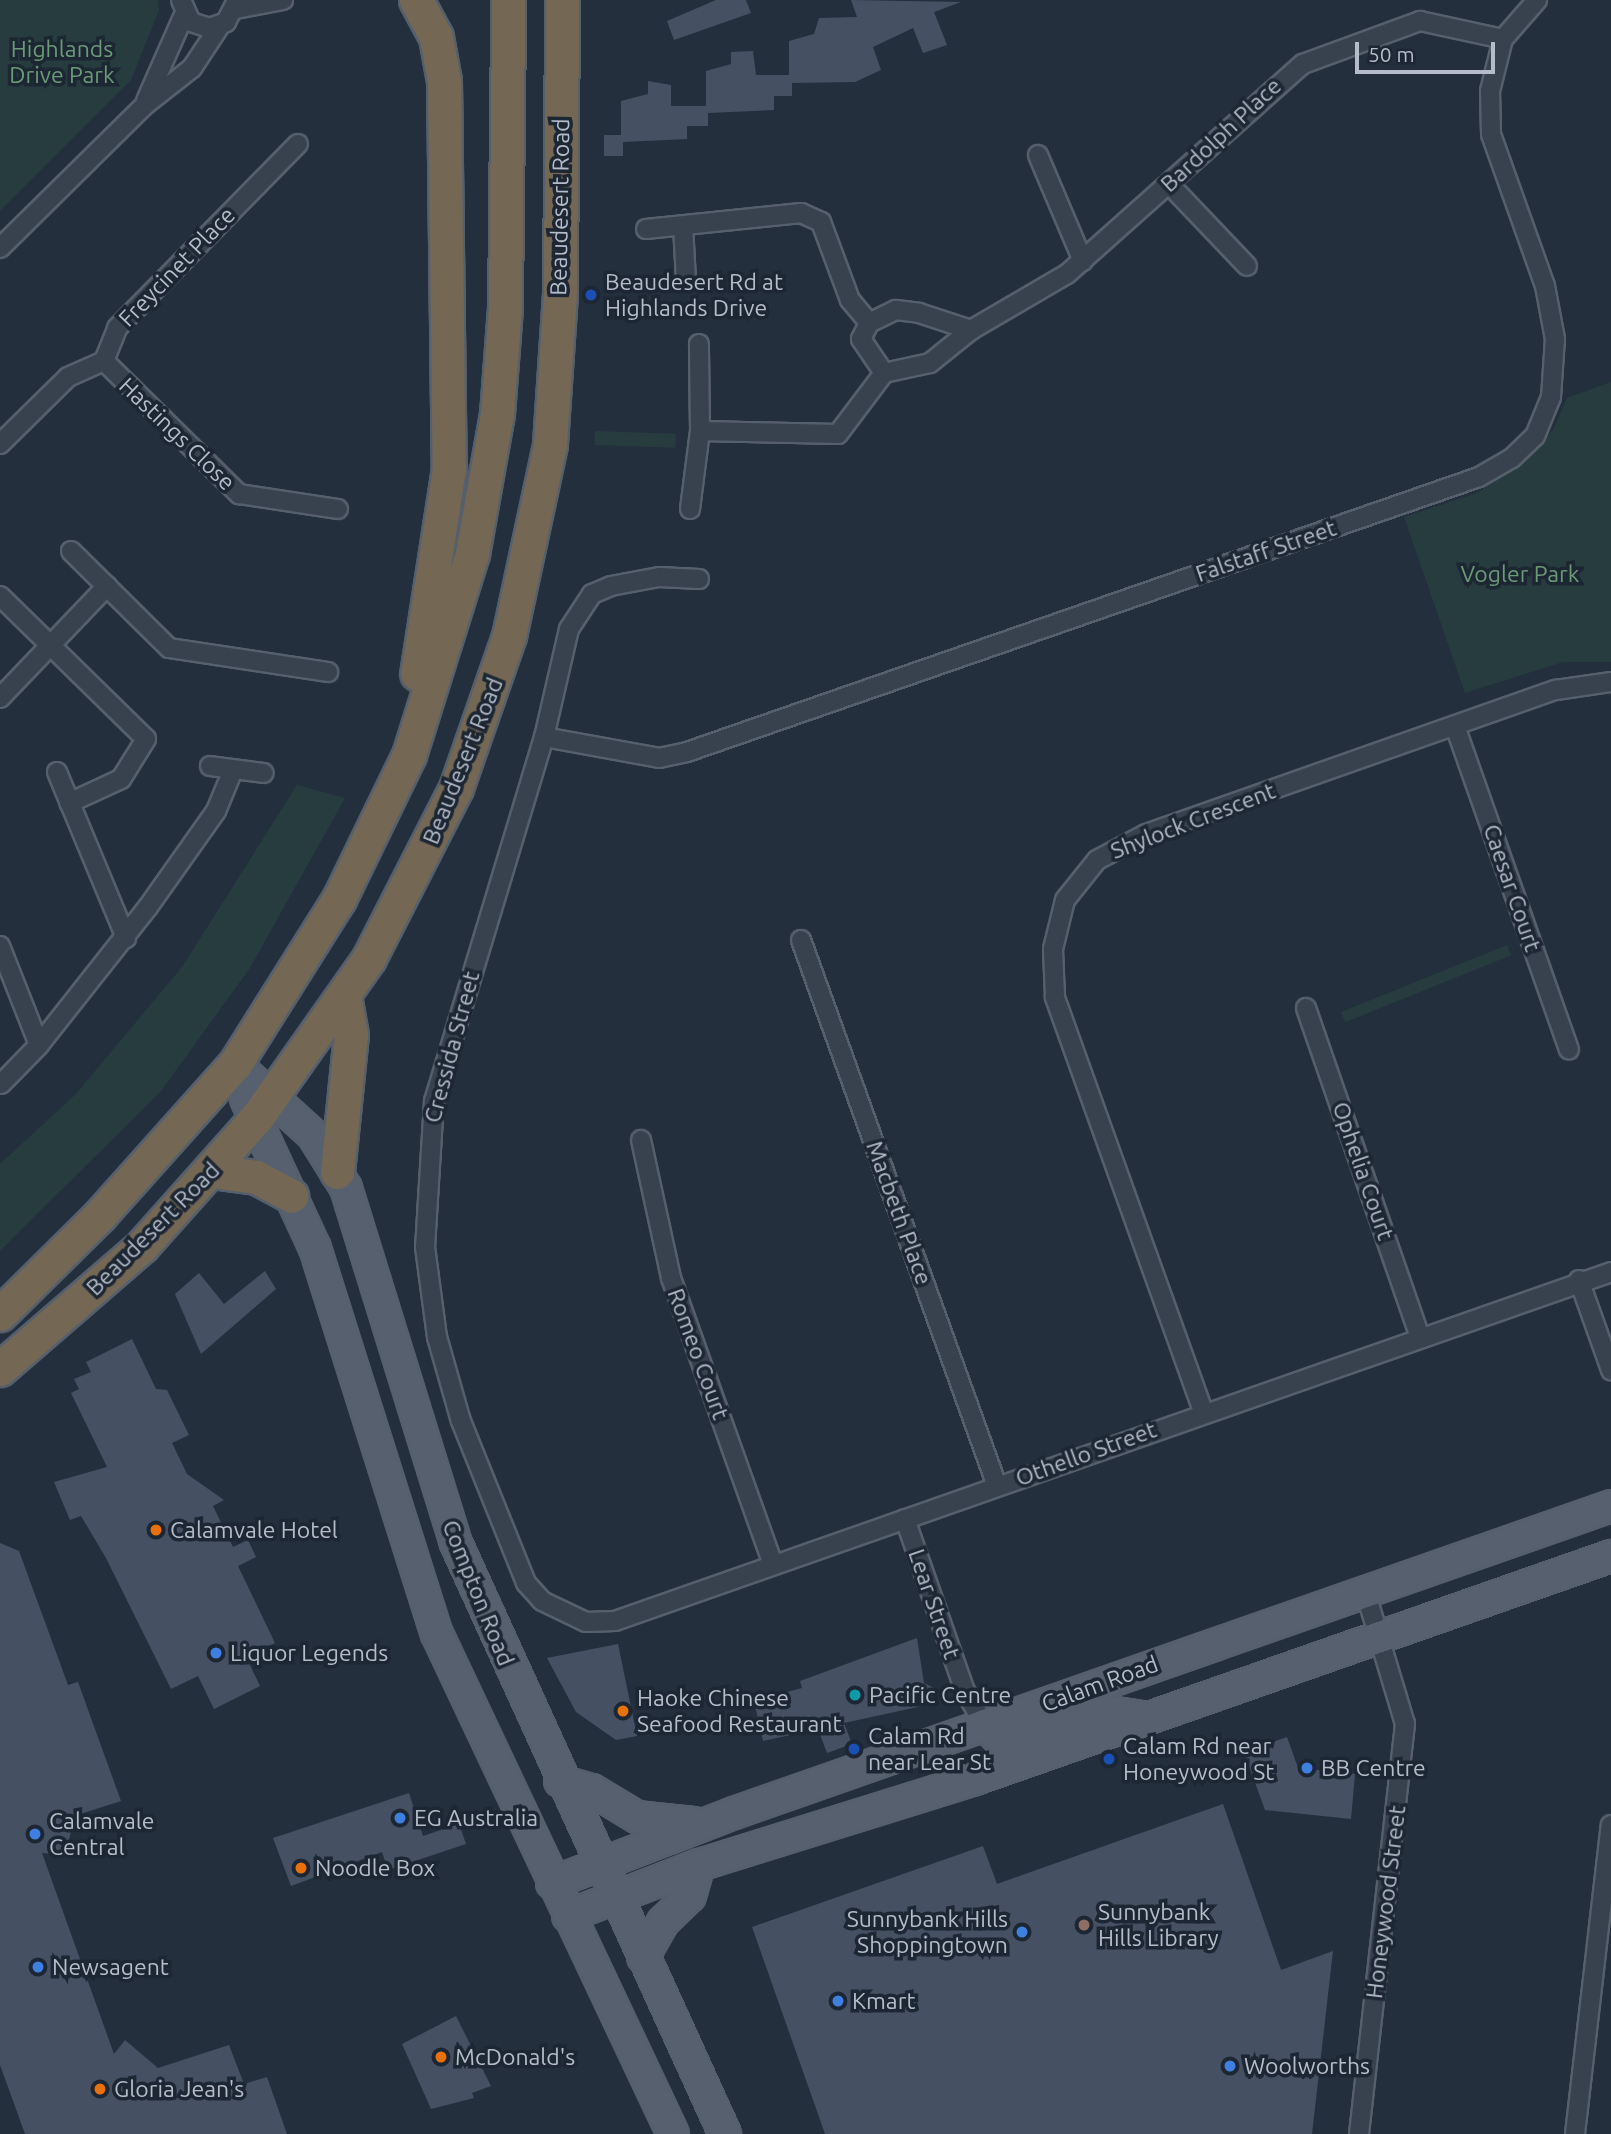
<!DOCTYPE html>
<html>
<head>
<meta charset="utf-8">
<style>
	body { margin:0 }
	#map { position:relative; width:1611px; height:2134px; overflow:hidden; background:#242f3e; font-family:Ubuntu,sans-serif }
	div>[style] { position:absolute }
	[style*='--x'] { left:calc(var(--x)*1px); top:calc(var(--y)*1px); width:calc(var(--w)*1px); rotate:calc(var(--a)*1deg) }
	.green>* { inset:0; background:#263c3f; transform-origin:0 0 }
	.building>* { inset:0; background:#455162 }
	.roads { filter:drop-shadow(2px 0 #565f6c) drop-shadow(-2px 0 #565f6c) drop-shadow(0 2px #565f6c) drop-shadow(0 -2px #565f6c) }
	.street>* { height:18px; margin:-9px; padding:0 9px; transform-origin:9px; border-radius:9px; background:#38414e }
	.primary>* { height:30px; margin:-15px; padding:0 15px; transform-origin:15px; border-radius:15px; background:#56606e }
	.highway>* { height:33px; margin:-16.5px; padding:0 16.5px; transform-origin:16.5px; border-radius:16.5px; background:#746855 }
	.dots>* { width:19px; height:19px; translate:-50% -50%; box-sizing:border-box; border:4px solid #1d2633; border-radius:50% }
	span { translate:-50% -50%; white-space:nowrap; text-align:center; line-height:1.15; -webkit-text-stroke:7px #1d2633; paint-order:stroke }
	.park-label { font-size:23px; color:#6b9a76 }
	.street-label { font-size:23px; color:#b4bcc9 }
	.poi-label { font-size:23px; color:#b4bcc9 }
	.left { translate:0 -50%; text-align:left }
	.right { translate:-100% -50%; text-align:right }
	.scale { position:absolute; left:1355px; top:42px; width:140px; height:32px; box-sizing:border-box; border:4px solid #b4bcc9; border-top:0; padding-left:9px; font-size:21px; line-height:24px; white-space:nowrap; color:#b4bcc9; -webkit-text-stroke:5px #1d2633; paint-order:stroke }
</style>
</head>
<body>
<div id="map">
	<div class="green">
		<div style="clip-path:polygon(0 0,158px 0,159px 10px,131px 80px,0 211px)"></div>
		<div style="clip-path:polygon(1611px 382px,1611px 662px,1563px 662px,1465px 693px,1404px 517px,1477px 493px,1522px 463px,1553px 430px,1567px 398px)"></div>
		<div style="left:595px;top:431px;width:81px;height:14px;rotate:2deg"></div>
		<div style="clip-path:polygon(297px 785px,345px 798px,250px 968px,161px 1091px,0 1251px,0 1164px,76px 1094px,182px 967px)"></div>
		<div style="left:1507px;top:945px;width:11px;height:179px;rotate:68deg"></div>
	</div>
	<div class="building">
		<div style="clip-path:polygon(716px 0,746px 0,751px 13px,674px 40px,667px 21px)"></div>
		<div style="clip-path:polygon(851px 0,961px 2px,934px 12px,947px 45px,923px 53px,913px 28px,873px 47px,881px 70px,855px 82px,792px 83px,792px 96px,774px 96px,774px 110px,708px 113px,708px 126px,687px 126px,687px 139px,623px 142px,623px 156px,604px 156px,604px 135px,621px 135px,621px 101px,648px 94px,648px 81px,671px 85px,671px 106px,706px 106px,706px 71px,731px 64px,731px 52px,753px 51px,756px 75px,789px 75px,789px 41px,814px 34px,819px 18px,857px 17px)"></div>
		<div style="clip-path:polygon(265px 1271px,276px 1289px,201px 1354px,175px 1294px,199px 1273px,224px 1304px)"></div>
		<div style="clip-path:polygon(132px 1339px,156px 1389px,167px 1390px,189px 1435px,172px 1443px,187px 1474px,224px 1500px,213px 1506px,233px 1547px,248px 1540px,256px 1557px,238px 1566px,275px 1643px,246px 1657px,260px 1686px,214px 1709px,198px 1676px,171px 1689px,106px 1558px,81px 1516px,70px 1520px,54px 1482px,107px 1467px,71px 1393px,79px 1389px,74px 1379px,91px 1372px,86px 1362px)"></div>
		<div style="clip-path:polygon(0 1543px,19px 1551px,68px 1685px,78px 1682px,121px 1801px,74px 1816px,66px 1855px,42px 1853px,114px 2054px,125px 2040px,158px 2068px,229px 2045px,244px 2084px,267px 2077px,287px 2134px,25px 2134px,0 2065px)"></div>
		<div style="clip-path:polygon(917px 1638px,924px 1683px,936px 1689px,927px 1705px,844px 1723px,852px 1744px,827px 1753px,818px 1729px,763px 1741px,754px 1701px,802px 1688px,800px 1681px)"></div>
		<div style="clip-path:polygon(618px 1644px,637px 1736px,616px 1740px,576px 1712px,547px 1658px)"></div>
		<div style="clip-path:polygon(1287px 1737px,1298px 1768px,1355px 1774px,1351px 1819px,1265px 1810px,1244px 1752px)"></div>
		<div style="clip-path:polygon(409px 1793px,423px 1836px,459px 1824px,466px 1844px,388px 1870px,382px 1852px,291px 1886px,273px 1838px)"></div>
		<div style="clip-path:polygon(1223px 1804px,1281px 1970px,1333px 1951px,1312px 2134px,825px 2134px,752px 1927px,983px 1846px,997px 1884px)"></div>
		<div style="clip-path:polygon(456px 2016px,491px 2086px,472px 2093px,474px 2098px,431px 2109px,402px 2044px)"></div>
	</div>
	<div class="roads">
		<div class="street">
			<div style="--x:181;--y:0;--w:24;--a:66"></div>
			<div style="--x:191;--y:22;--w:19;--a:18"></div>
			<div style="--x:209;--y:28;--w:18;--a:-19"></div>
			<div style="--x:226;--y:22;--w:25;--a:-63"></div>
			<div style="--x:236;--y:9;--w:48;--a:-10.8"></div>
			<div style="--x:146;--y:101;--w:94;--a:-66.2"></div>
			<div style="--x:1038;--y:155;--w:115;--a:67"></div>
			<div style="--x:1169;--y:184;--w:113;--a:46.4"></div>
			<div style="--x:683;--y:226;--w:53;--a:86.8"></div>
			<div style="--x:646;--y:229;--w:156;--a:-5.9"></div>
			<div style="--x:801;--y:213;--w:22;--a:24"></div>
			<div style="--x:821;--y:222;--w:83;--a:69.6"></div>
			<div style="--x:850;--y:300;--w:30;--a:50"></div>
			<div style="--x:0;--y:248;--w:204;--a:-44.6"></div>
			<div style="--x:145;--y:105;--w:60;--a:-38.2"></div>
			<div style="--x:192;--y:68;--w:49;--a:-56.6"></div>
			<div style="--x:896;--y:310;--w:23;--a:7"></div>
			<div style="--x:919;--y:313;--w:55;--a:18.1"></div>
			<div style="--x:971;--y:330;--w:53;--a:141.2"></div>
			<div style="--x:930;--y:363;--w:47;--a:167.7"></div>
			<div style="--x:884;--y:373;--w:41;--a:-124.1"></div>
			<div style="--x:861;--y:339;--w:18;--a:-63"></div>
			<div style="--x:869;--y:323;--w:30;--a:-26"></div>
			<div style="--x:971;--y:330;--w:111;--a:-30.3"></div>
			<div style="--x:1067;--y:274;--w:316;--a:-41.7"></div>
			<div style="--x:1303;--y:64;--w:125;--a:-20.2"></div>
			<div style="--x:1420;--y:21;--w:85;--a:12.2"></div>
			<div style="--x:104;--y:361;--w:190;--a:44.6"></div>
			<div style="--x:239;--y:494;--w:100;--a:8.6"></div>
			<div style="--x:700;--y:431;--w:138;--a:1.2"></div>
			<div style="--x:838;--y:434;--w:76;--a:-53"></div>
			<div style="--x:0;--y:444;--w:95;--a:-44.6"></div>
			<div style="--x:68;--y:377;--w:39;--a:-24"></div>
			<div style="--x:104;--y:361;--w:35;--a:-68"></div>
			<div style="--x:117;--y:328;--w:258;--a:-45.5"></div>
			<div style="--x:690;--y:509;--w:79;--a:-82.7"></div>
			<div style="--x:700;--y:431;--w:87;--a:-90.7"></div>
			<div style="--x:71;--y:551;--w:138;--a:44.7"></div>
			<div style="--x:169;--y:648;--w:161;--a:8.6"></div>
			<div style="--x:699;--y:579;--w:40;--a:-177.1"></div>
			<div style="--x:659;--y:577;--w:49;--a:169.4"></div>
			<div style="--x:611;--y:586;--w:21;--a:157"></div>
			<div style="--x:592;--y:594;--w:42;--a:123.3"></div>
			<div style="--x:569;--y:629;--w:111;--a:103"></div>
			<div style="--x:544;--y:737;--w:380;--a:106.8"></div>
			<div style="--x:434;--y:1101;--w:146;--a:93.5"></div>
			<div style="--x:425;--y:1247;--w:91;--a:82.4"></div>
			<div style="--x:437;--y:1337;--w:87;--a:74.1"></div>
			<div style="--x:461;--y:1421;--w:175;--a:68.1"></div>
			<div style="--x:526;--y:1583;--w:24;--a:48"></div>
			<div style="--x:542;--y:1601;--w:49;--a:25.5"></div>
			<div style="--x:586;--y:1622;--w:29;--a:-2"></div>
			<div style="--x:615;--y:1621;--w:1055;--a:-19.31"></div>
			<div style="--x:0;--y:596;--w:204;--a:44.4"></div>
			<div style="--x:146;--y:739;--w:47;--a:122"></div>
			<div style="--x:121;--y:779;--w:57;--a:155.2"></div>
			<div style="--x:0;--y:698;--w:155;--a:-46.3"></div>
			<div style="--x:1455;--y:726;--w:343;--a:70.6"></div>
			<div style="--x:544;--y:737;--w:117;--a:10.3"></div>
			<div style="--x:659;--y:758;--w:29;--a:-12"></div>
			<div style="--x:687;--y:752;--w:838;--a:-19.15"></div>
			<div style="--x:1479;--y:477;--w:38;--a:-30"></div>
			<div style="--x:1512;--y:458;--w:32;--a:-44"></div>
			<div style="--x:1535;--y:436;--w:42;--a:-67.7"></div>
			<div style="--x:1551;--y:397;--w:58;--a:-86.1"></div>
			<div style="--x:1555;--y:339;--w:54;--a:-100.7"></div>
			<div style="--x:1545;--y:286;--w:161;--a:-109.6"></div>
			<div style="--x:1491;--y:134;--w:43;--a:-91.3"></div>
			<div style="--x:1490;--y:91;--w:54;--a:-76"></div>
			<div style="--x:1503;--y:39;--w:52;--a:-48.9"></div>
			<div style="--x:210;--y:766;--w:54;--a:7.4"></div>
			<div style="--x:57;--y:772;--w:180;--a:67.4"></div>
			<div style="--x:801;--y:940;--w:580;--a:70.25"></div>
			<div style="--x:0;--y:946;--w:106;--a:68.5"></div>
			<div style="--x:39;--y:1045;--w:176;--a:-51.7"></div>
			<div style="--x:148;--y:907;--w:118;--a:-54.7"></div>
			<div style="--x:216;--y:811;--w:44;--a:-67.5"></div>
			<div style="--x:1306;--y:1008;--w:346;--a:70.9"></div>
			<div style="--x:1;--y:1084;--w:54;--a:-45.7"></div>
			<div style="--x:641;--y:1140;--w:141;--a:77.7"></div>
			<div style="--x:671;--y:1278;--w:304;--a:70.4"></div>
			<div style="--x:1579;--y:1280;--w:96;--a:70.4"></div>
			<div style="--x:1203;--y:1411;--w:440;--a:-109.7"></div>
			<div style="--x:1055;--y:997;--w:48;--a:-92.4"></div>
			<div style="--x:1053;--y:949;--w:50;--a:-76.2"></div>
			<div style="--x:1065;--y:900;--w:51;--a:-51.3"></div>
			<div style="--x:1097;--y:860;--w:55;--a:-28"></div>
			<div style="--x:1146;--y:834;--w:435;--a:-19.4"></div>
			<div style="--x:1556;--y:690;--w:56;--a:-8.3"></div>
			<div style="--x:905;--y:1519;--w:182;--a:70.8"></div>
			<div style="--x:965;--y:1691;--w:39;--a:60"></div>
			<div style="--x:1359;--y:2134;--w:413;--a:-83.6"></div>
			<div style="--x:1405;--y:1724;--w:139;--a:-106.7"></div>
			<div style="--x:1575;--y:2134;--w:311;--a:-83.4"></div>
		</div>
		<div class="primary">
			<div style="--x:235;--y:1064;--w:105;--a:42.3"></div>
			<div style="--x:313;--y:1135;--w:62;--a:58.1"></div>
			<div style="--x:346;--y:1188;--w:369;--a:72.8"></div>
			<div style="--x:455;--y:1541;--w:652;--a:65.52"></div>
			<div style="--x:246;--y:1099;--w:164;--a:65.2"></div>
			<div style="--x:315;--y:1248;--w:405;--a:72.5"></div>
			<div style="--x:437;--y:1634;--w:553;--a:64.73"></div>
			<div style="--x:985;--y:1725;--w:25;--a:45"></div>
			<div style="--x:1003;--y:1743;--w:106;--a:-17.6"></div>
			<div style="--x:1104;--y:1711;--w:45;--a:9"></div>
			<div style="--x:560;--y:1781;--w:33;--a:16"></div>
			<div style="--x:592;--y:1790;--w:52;--a:31"></div>
			<div style="--x:637;--y:1817;--w:57;--a:6"></div>
			<div style="--x:552;--y:1883;--w:195;--a:-21"></div>
			<div style="--x:734;--y:1813;--w:929;--a:-19.29"></div>
			<div style="--x:568;--y:1916;--w:141;--a:-21.3"></div>
			<div style="--x:699;--y:1865;--w:289;--a:-17.3"></div>
			<div style="--x:975;--y:1779;--w:674;--a:-19.32"></div>
			<div style="--x:643;--y:1957;--w:40;--a:-60.3"></div>
			<div style="--x:663;--y:1922;--w:37;--a:-44"></div>
			<div style="--x:690;--y:1896;--w:32;--a:-74"></div>
		</div>
		<div class="highway">
			<div style="--x:416;--y:0;--w:42;--a:61.6"></div>
			<div style="--x:436;--y:37;--w:45;--a:79.7"></div>
			<div style="--x:444;--y:81;--w:387;--a:89.3"></div>
			<div style="--x:449;--y:468;--w:208;--a:98.8"></div>
			<div style="--x:211;--y:1171;--w:45;--a:7.6"></div>
			<div style="--x:256;--y:1177;--w:40;--a:28"></div>
			<div style="--x:337;--y:1172;--w:138;--a:-84.2"></div>
			<div style="--x:351;--y:1035;--w:39;--a:-100"></div>
			<div style="--x:0;--y:1314;--w:141;--a:-44.7"></div>
			<div style="--x:100;--y:1215;--w:203;--a:-48.2"></div>
			<div style="--x:235;--y:1064;--w:195;--a:-57.8"></div>
			<div style="--x:339;--y:899;--w:160;--a:-64.1"></div>
			<div style="--x:409;--y:755;--w:211;--a:-72.6"></div>
			<div style="--x:472;--y:554;--w:142;--a:-79.9"></div>
			<div style="--x:497;--y:414;--w:106;--a:-85.7"></div>
			<div style="--x:505;--y:308;--w:308;--a:-89.4"></div>
			<div style="--x:0;--y:1369;--w:188;--a:-40.9"></div>
			<div style="--x:142;--y:1246;--w:173;--a:-48.3"></div>
			<div style="--x:257;--y:1117;--w:194;--a:-54.8"></div>
			<div style="--x:369;--y:958;--w:191;--a:-62.9"></div>
			<div style="--x:456;--y:788;--w:161;--a:-70.8"></div>
			<div style="--x:509;--y:636;--w:196;--a:-77.9"></div>
			<div style="--x:550;--y:444;--w:150;--a:-86.2"></div>
			<div style="--x:560;--y:294;--w:294;--a:-89.6"></div>
		</div>
	</div>
	<div class="dots">
		<div style="left:591px;top:295px;background:#1a4fb4"></div>
		<div style="left:156px;top:1530px;background:#e8710a"></div>
		<div style="left:216px;top:1653px;background:#3f7fe0"></div>
		<div style="left:855px;top:1695px;background:#0f9aa8"></div>
		<div style="left:623px;top:1711px;background:#e8710a"></div>
		<div style="left:854px;top:1749px;background:#1a4fb4"></div>
		<div style="left:1109px;top:1759px;background:#1a4fb4"></div>
		<div style="left:1307px;top:1768px;background:#3f7fe0"></div>
		<div style="left:400px;top:1818px;background:#3f7fe0"></div>
		<div style="left:35px;top:1834px;background:#3f7fe0"></div>
		<div style="left:301px;top:1868px;background:#e8710a"></div>
		<div style="left:1084px;top:1925px;background:#8d6e63"></div>
		<div style="left:1022px;top:1932px;background:#3f7fe0"></div>
		<div style="left:38px;top:1967px;background:#3f7fe0"></div>
		<div style="left:838px;top:2001px;background:#3f7fe0"></div>
		<div style="left:441px;top:2057px;background:#e8710a"></div>
		<div style="left:1230px;top:2066px;background:#3f7fe0"></div>
		<div style="left:100px;top:2089px;background:#e8710a"></div>
	</div>
	<div class="park-label">
		<span style="left:62px;top:62px">Highlands<br>Drive Park</span>
		<span style="left:1520px;top:574px">Vogler Park</span>
	</div>
	<div class="street-label">
		<span style="left:1221px;top:135px;rotate:-43deg">Bardolph Place</span>
		<span style="left:560px;top:207px;rotate:-89deg">Beaudesert Road</span>
		<span style="left:177px;top:267px;rotate:-46deg">Freycinet Place</span>
		<span style="left:177px;top:434px;rotate:44deg">Hastings Close</span>
		<span style="left:1266px;top:551px;rotate:-19deg">Falstaff Street</span>
		<span style="left:463px;top:761px;rotate:-68deg">Beaudesert Road</span>
		<span style="left:1193px;top:821px;rotate:-21deg">Shylock Crescent</span>
		<span style="left:1512px;top:888px;rotate:71deg">Caesar Court</span>
		<span style="left:452px;top:1047px;rotate:-75deg">Cressida Street</span>
		<span style="left:1363px;top:1171px;rotate:71deg">Ophelia Court</span>
		<span style="left:899px;top:1213px;rotate:70deg">Macbeth Place</span>
		<span style="left:153px;top:1229px;rotate:-45deg">Beaudesert Road</span>
		<span style="left:698px;top:1354px;rotate:70deg">Romeo Court</span>
		<span style="left:1086px;top:1454px;rotate:-20deg">Othello Street</span>
		<span style="left:478px;top:1593px;rotate:68deg">Compton Road</span>
		<span style="left:934px;top:1604px;rotate:71deg">Lear Street</span>
		<span style="left:1100px;top:1684px;rotate:-20deg">Calam Road</span>
		<span style="left:1386px;top:1902px;rotate:-83deg">Honeywood Street</span>
	</div>
	<div class="poi-label">
		<span class="left" style="left:605px;top:295px">Beaudesert Rd at<br>Highlands Drive</span>
		<span class="left" style="left:170px;top:1530px">Calamvale Hotel</span>
		<span class="left" style="left:230px;top:1653px">Liquor Legends</span>
		<span class="left" style="left:869px;top:1695px">Pacific Centre</span>
		<span class="left" style="left:637px;top:1711px">Haoke Chinese<br>Seafood Restaurant</span>
		<span class="left" style="left:868px;top:1749px">Calam Rd<br>near Lear St</span>
		<span class="left" style="left:1123px;top:1759px">Calam Rd near<br>Honeywood St</span>
		<span class="left" style="left:1321px;top:1768px">BB Centre</span>
		<span class="left" style="left:414px;top:1818px">EG Australia</span>
		<span class="left" style="left:49px;top:1834px">Calamvale<br>Central</span>
		<span class="left" style="left:315px;top:1868px">Noodle Box</span>
		<span class="left" style="left:1098px;top:1925px">Sunnybank<br>Hills Library</span>
		<span class="right" style="left:1008px;top:1932px">Sunnybank Hills<br>Shoppingtown</span>
		<span class="left" style="left:52px;top:1967px">Newsagent</span>
		<span class="left" style="left:852px;top:2001px">Kmart</span>
		<span class="left" style="left:455px;top:2057px">McDonald's</span>
		<span class="left" style="left:1244px;top:2066px">Woolworths</span>
		<span class="left" style="left:114px;top:2089px">Gloria Jean's</span>
	</div>
	<div class="scale">50 m</div>
</div>
</body>
</html>
